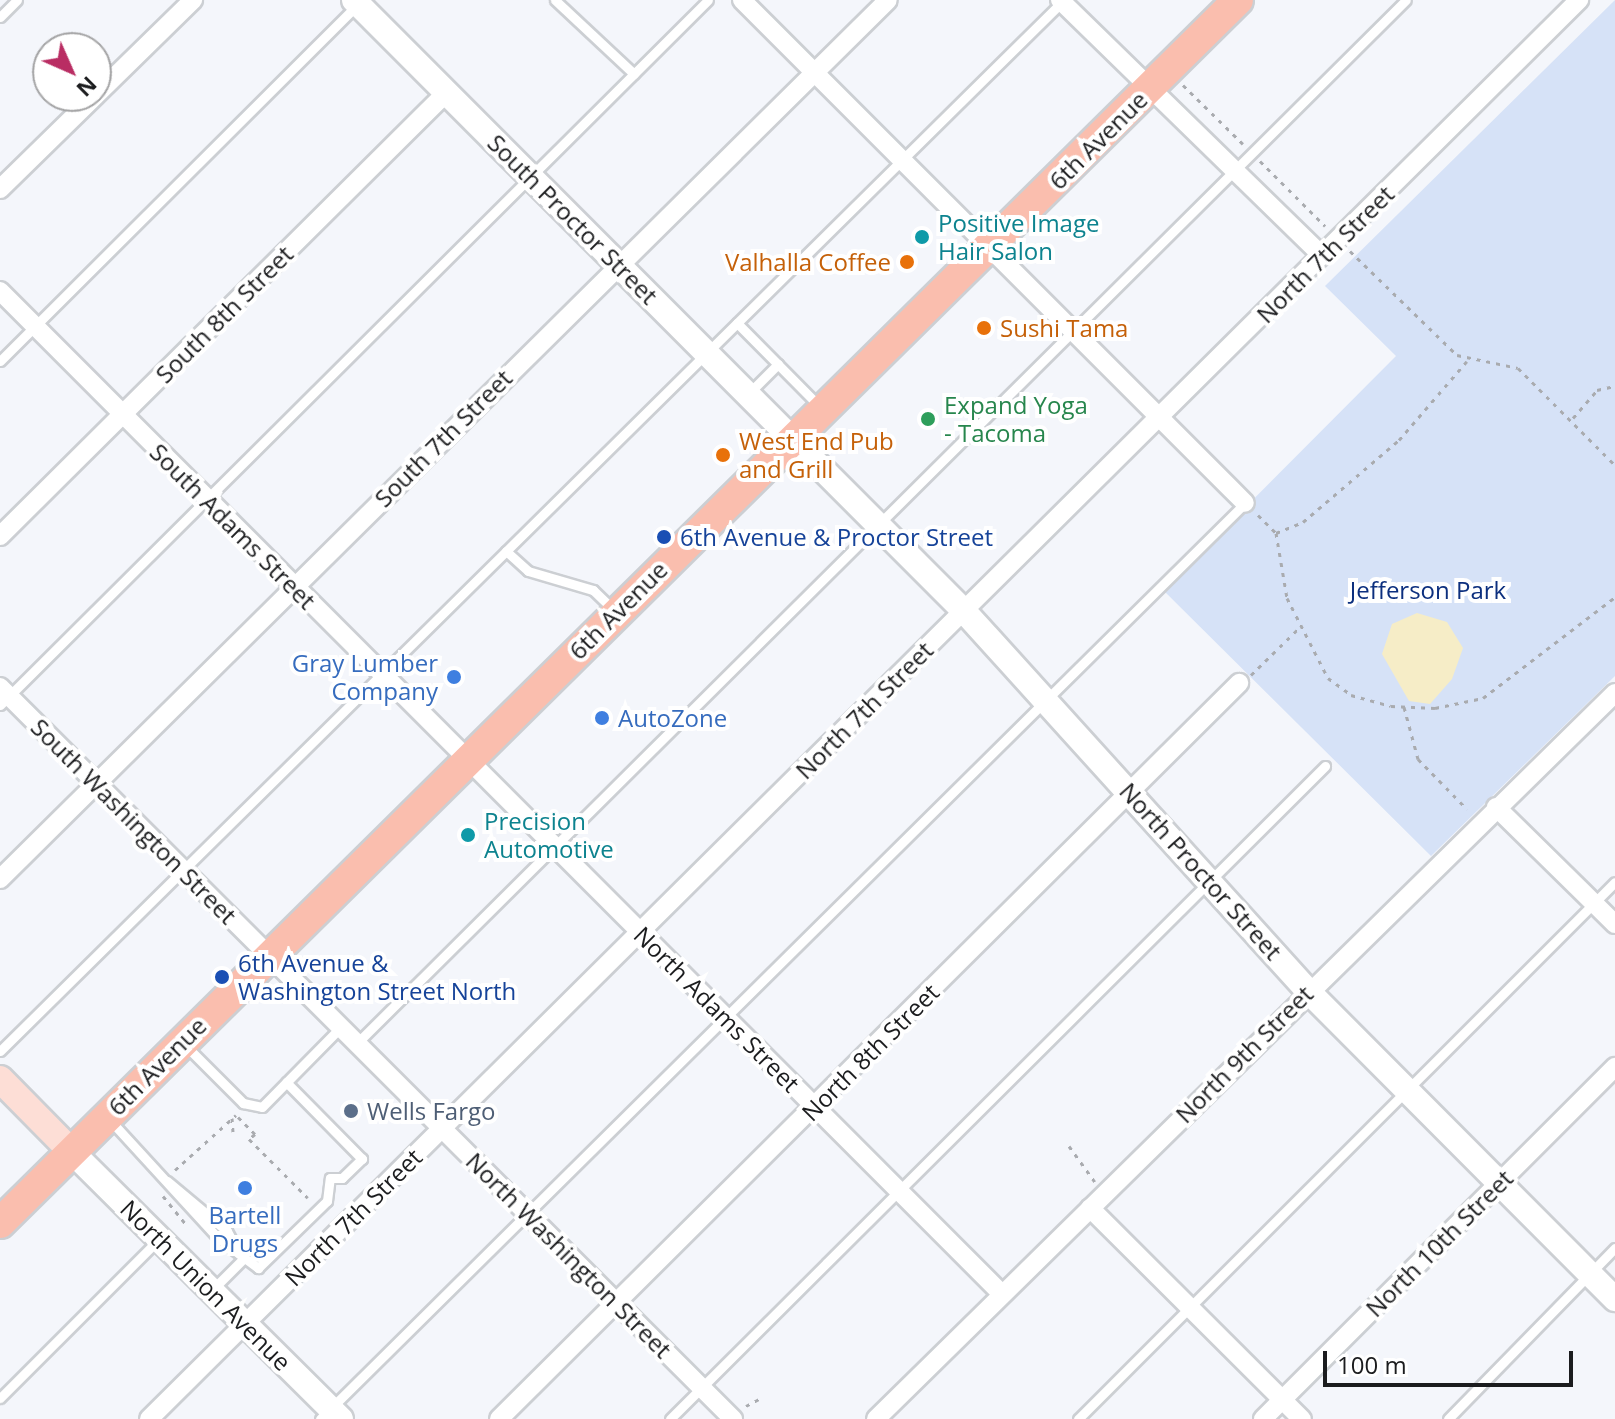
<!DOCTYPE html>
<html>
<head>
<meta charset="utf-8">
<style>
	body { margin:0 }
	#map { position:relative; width:1615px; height:1419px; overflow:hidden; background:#f4f6fb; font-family:"Open Sans",sans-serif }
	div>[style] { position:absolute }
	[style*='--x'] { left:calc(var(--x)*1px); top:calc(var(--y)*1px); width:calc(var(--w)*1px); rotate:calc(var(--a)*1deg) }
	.green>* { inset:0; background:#d6e2f7 }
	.sand>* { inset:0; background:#f6edc7 }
	.path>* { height:3px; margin-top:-1.5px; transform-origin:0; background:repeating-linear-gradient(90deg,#a9abaf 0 4px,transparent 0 10px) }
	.roads { filter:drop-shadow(2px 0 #cccfd3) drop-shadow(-2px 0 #cccfd3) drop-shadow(0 2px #cccfd3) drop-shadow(0 -2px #cccfd3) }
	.service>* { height:9px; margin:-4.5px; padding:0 4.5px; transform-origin:4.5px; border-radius:4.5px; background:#fff }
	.minor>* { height:18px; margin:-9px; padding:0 9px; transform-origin:9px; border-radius:9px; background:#fff }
	.tertiary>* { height:24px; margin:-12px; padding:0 12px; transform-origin:12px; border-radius:12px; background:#fff }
	.secondary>* { height:26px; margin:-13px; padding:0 13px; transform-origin:13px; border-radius:13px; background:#fdded6 }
	.primary>* { height:30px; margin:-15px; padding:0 15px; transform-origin:15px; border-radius:15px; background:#fabeae }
	.dots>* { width:22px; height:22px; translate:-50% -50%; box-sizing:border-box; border:4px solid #fff; border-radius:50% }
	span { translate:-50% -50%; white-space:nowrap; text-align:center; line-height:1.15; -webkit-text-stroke:8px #fff; paint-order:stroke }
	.street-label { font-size:24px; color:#1b1c1e }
	.culture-label { font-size:24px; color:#0d838f }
	.left { translate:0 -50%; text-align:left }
	.food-label { font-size:24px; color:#c56008 }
	.right { translate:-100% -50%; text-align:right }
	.leisure-label { font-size:24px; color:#27864d }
	.transit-label { font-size:24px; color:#164399 }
	.park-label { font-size:24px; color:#0c2f7e }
	.shop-label { font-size:24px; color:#366cbe }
	.service-label { font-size:24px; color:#4e5e75 }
	.north { position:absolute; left:32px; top:32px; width:80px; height:80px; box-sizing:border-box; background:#fff; border:2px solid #a4a4a5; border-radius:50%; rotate:135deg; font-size:22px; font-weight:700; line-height:32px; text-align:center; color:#1b1c1e }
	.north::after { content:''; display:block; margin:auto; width:28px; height:36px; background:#b92d63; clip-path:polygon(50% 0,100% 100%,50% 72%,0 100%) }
	.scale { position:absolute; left:1323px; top:1351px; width:250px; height:36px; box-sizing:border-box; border:4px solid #1b1c1e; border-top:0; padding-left:10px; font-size:24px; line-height:28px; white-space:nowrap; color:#1b1c1e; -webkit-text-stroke:6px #fff; paint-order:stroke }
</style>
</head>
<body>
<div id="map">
	<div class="green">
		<div style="clip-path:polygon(1615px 0,1615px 676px,1431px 856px,1163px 590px,1396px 356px,1325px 286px)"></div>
	</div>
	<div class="sand">
		<div style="clip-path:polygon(1417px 613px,1447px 622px,1463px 648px,1452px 679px,1430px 704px,1409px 701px,1382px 654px,1392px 624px)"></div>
	</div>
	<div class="path">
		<div style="--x:1183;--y:85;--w:84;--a:44.5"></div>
		<div style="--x:1260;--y:161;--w:92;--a:45"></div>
		<div style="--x:1350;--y:251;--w:149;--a:44.2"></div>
		<div style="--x:1457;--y:355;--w:62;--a:12"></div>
		<div style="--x:1518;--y:368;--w:137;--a:45"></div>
		<div style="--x:1573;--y:418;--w:37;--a:-49"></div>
		<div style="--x:1597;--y:390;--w:18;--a:-13"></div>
		<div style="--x:1258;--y:515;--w:25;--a:45"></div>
		<div style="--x:1276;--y:533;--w:29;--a:-22"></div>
		<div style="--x:1303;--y:522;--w:126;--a:-40.5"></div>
		<div style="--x:1399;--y:440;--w:104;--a:-49.3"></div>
		<div style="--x:1276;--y:533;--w:66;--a:80.4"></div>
		<div style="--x:1287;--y:598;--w:90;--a:62.9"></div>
		<div style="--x:1328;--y:678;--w:29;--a:36"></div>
		<div style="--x:1351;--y:695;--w:41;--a:15.4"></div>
		<div style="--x:1391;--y:706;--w:44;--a:2.6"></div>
		<div style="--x:1435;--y:708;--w:49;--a:-11.8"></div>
		<div style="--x:1483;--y:698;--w:166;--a:-37.4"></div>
		<div style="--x:1251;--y:675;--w:69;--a:-44.4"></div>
		<div style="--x:1404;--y:707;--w:54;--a:74.9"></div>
		<div style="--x:1418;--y:759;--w:70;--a:45.6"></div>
		<div style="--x:238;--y:1117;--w:24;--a:45"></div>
		<div style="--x:255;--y:1134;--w:8;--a:140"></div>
		<div style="--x:249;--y:1139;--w:83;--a:45"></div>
		<div style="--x:232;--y:1118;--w:14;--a:86"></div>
		<div style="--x:1069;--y:1146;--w:44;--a:54.2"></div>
		<div style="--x:175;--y:1170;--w:82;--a:-42"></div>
		<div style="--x:163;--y:1196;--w:38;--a:51"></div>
		<div style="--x:746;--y:1406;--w:17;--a:-28"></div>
	</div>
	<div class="roads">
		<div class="service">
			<div style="--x:555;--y:0;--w:108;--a:43.1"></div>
			<div style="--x:0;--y:17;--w:24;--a:-45"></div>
			<div style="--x:737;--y:323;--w:117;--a:45.3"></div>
			<div style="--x:0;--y:361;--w:506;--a:-44.92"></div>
			<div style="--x:749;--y:393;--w:41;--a:-45"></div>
			<div style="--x:506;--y:551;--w:30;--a:42"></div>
			<div style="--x:528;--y:571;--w:68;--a:16.3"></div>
			<div style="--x:593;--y:590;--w:30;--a:44"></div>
			<div style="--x:0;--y:705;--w:999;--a:-44.88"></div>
			<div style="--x:357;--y:1043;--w:1479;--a:-44.84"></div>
			<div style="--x:186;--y:1046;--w:81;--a:45"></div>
			<div style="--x:243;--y:1103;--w:19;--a:12"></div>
			<div style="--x:262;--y:1107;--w:112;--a:-45.4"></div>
			<div style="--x:0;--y:1051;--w:1493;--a:-44.65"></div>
			<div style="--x:109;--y:1119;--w:163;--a:47.5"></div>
			<div style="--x:219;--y:1239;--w:49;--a:36.6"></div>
			<div style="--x:258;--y:1268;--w:96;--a:-44.2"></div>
			<div style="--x:327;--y:1201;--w:23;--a:-83"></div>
			<div style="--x:330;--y:1178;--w:12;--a:0"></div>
			<div style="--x:342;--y:1178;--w:28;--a:-44"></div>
			<div style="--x:362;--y:1159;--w:108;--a:-134.6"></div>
			<div style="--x:167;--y:1181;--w:78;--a:39.8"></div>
			<div style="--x:227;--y:1231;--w:26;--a:62"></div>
			<div style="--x:213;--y:1289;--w:41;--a:-45"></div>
			<div style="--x:0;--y:1398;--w:222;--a:-45"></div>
			<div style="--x:320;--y:1419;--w:1302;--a:-44.72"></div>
			<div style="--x:670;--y:1419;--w:925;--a:-44.91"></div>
			<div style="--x:1078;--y:1419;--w:759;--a:-45"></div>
			<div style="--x:1448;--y:1419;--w:239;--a:-45.7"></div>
		</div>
		<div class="minor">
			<div style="--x:742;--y:0;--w:711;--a:45"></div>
			<div style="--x:1060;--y:0;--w:366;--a:44.3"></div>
			<div style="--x:96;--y:95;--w:136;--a:-44.4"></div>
			<div style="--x:0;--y:189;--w:133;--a:-44.4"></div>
			<div style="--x:0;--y:291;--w:1416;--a:45.03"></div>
			<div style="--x:0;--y:536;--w:630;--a:-44.81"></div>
			<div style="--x:0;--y:687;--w:1036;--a:44.96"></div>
			<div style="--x:1496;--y:807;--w:167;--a:44.5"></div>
			<div style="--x:0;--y:879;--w:1249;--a:-44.71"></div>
			<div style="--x:1090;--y:1208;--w:299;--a:44.9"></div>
			<div style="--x:149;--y:1419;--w:2015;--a:-44.78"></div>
			<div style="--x:499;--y:1419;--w:1044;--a:-44.84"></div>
			<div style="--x:876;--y:1419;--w:1036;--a:-44.49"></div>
			<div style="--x:1263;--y:1419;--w:498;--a:-45"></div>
		</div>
		<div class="tertiary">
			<div style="--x:354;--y:0;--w:862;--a:45.05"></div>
			<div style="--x:963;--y:610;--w:514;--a:47.84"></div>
			<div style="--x:1308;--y:991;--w:435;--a:45.1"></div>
			<div style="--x:72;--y:1152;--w:379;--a:44.8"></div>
		</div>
		<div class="secondary">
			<div style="--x:0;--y:1079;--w:103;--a:45.4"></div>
		</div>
		<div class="primary">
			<div style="--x:0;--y:1223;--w:1740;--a:-44.65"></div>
		</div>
	</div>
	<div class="dots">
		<div style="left:922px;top:237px;background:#0f9aa8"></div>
		<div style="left:907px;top:262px;background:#e8710a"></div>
		<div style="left:984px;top:328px;background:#e8710a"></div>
		<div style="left:928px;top:419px;background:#2e9e5b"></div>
		<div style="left:723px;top:455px;background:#e8710a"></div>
		<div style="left:664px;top:537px;background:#1a4fb4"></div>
		<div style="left:454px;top:677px;background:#3f7fe0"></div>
		<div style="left:602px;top:718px;background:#3f7fe0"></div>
		<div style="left:468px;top:835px;background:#0f9aa8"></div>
		<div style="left:222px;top:977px;background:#1a4fb4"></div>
		<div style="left:351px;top:1111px;background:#5c6f8a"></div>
		<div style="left:245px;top:1188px;background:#3f7fe0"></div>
	</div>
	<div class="street-label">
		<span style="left:1098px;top:140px;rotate:-45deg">6th Avenue</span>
		<span style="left:573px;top:219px;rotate:45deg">South Proctor Street</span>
		<span style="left:1325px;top:254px;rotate:-45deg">North 7th Street</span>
		<span style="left:224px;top:314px;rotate:-45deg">South 8th Street</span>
		<span style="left:443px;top:438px;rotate:-45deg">South 7th Street</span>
		<span style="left:233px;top:526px;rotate:45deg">South Adams Street</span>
		<span style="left:618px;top:610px;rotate:-45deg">6th Avenue</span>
		<span style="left:864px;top:710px;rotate:-45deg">North 7th Street</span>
		<span style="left:134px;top:821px;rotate:45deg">South Washington Street</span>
		<span style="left:1201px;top:871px;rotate:48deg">North Proctor Street</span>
		<span style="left:717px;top:1009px;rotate:45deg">North Adams Street</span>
		<span style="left:870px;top:1052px;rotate:-45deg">North 8th Street</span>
		<span style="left:1244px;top:1054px;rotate:-45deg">North 9th Street</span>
		<span style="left:157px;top:1066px;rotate:-45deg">6th Avenue</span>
		<span style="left:353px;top:1217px;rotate:-45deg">North 7th Street</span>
		<span style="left:1439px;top:1243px;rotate:-45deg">North 10th Street</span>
		<span style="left:569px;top:1255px;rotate:45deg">North Washington Street</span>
		<span style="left:206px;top:1285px;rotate:45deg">North Union Avenue</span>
	</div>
	<div class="culture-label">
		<span class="left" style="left:938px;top:237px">Positive Image<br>Hair Salon</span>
		<span class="left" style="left:484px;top:835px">Precision<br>Automotive</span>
	</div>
	<div class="food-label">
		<span class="right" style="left:891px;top:262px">Valhalla Coffee</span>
		<span class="left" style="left:1000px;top:328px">Sushi Tama</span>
		<span class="left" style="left:739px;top:455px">West End Pub<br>and Grill</span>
	</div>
	<div class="leisure-label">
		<span class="left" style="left:944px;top:419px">Expand Yoga<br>- Tacoma</span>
	</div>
	<div class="transit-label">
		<span class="left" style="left:680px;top:537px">6th Avenue &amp; Proctor Street</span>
		<span class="left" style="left:238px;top:977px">6th Avenue &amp;<br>Washington Street North</span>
	</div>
	<div class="park-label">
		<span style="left:1428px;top:590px">Jefferson Park</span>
	</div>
	<div class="shop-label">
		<span class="right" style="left:438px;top:677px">Gray Lumber<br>Company</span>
		<span class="left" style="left:618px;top:718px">AutoZone</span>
		<span style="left:245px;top:1229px">Bartell<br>Drugs</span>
	</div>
	<div class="service-label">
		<span class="left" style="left:367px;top:1111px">Wells Fargo</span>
	</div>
	<div class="north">N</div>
	<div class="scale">100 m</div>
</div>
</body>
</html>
